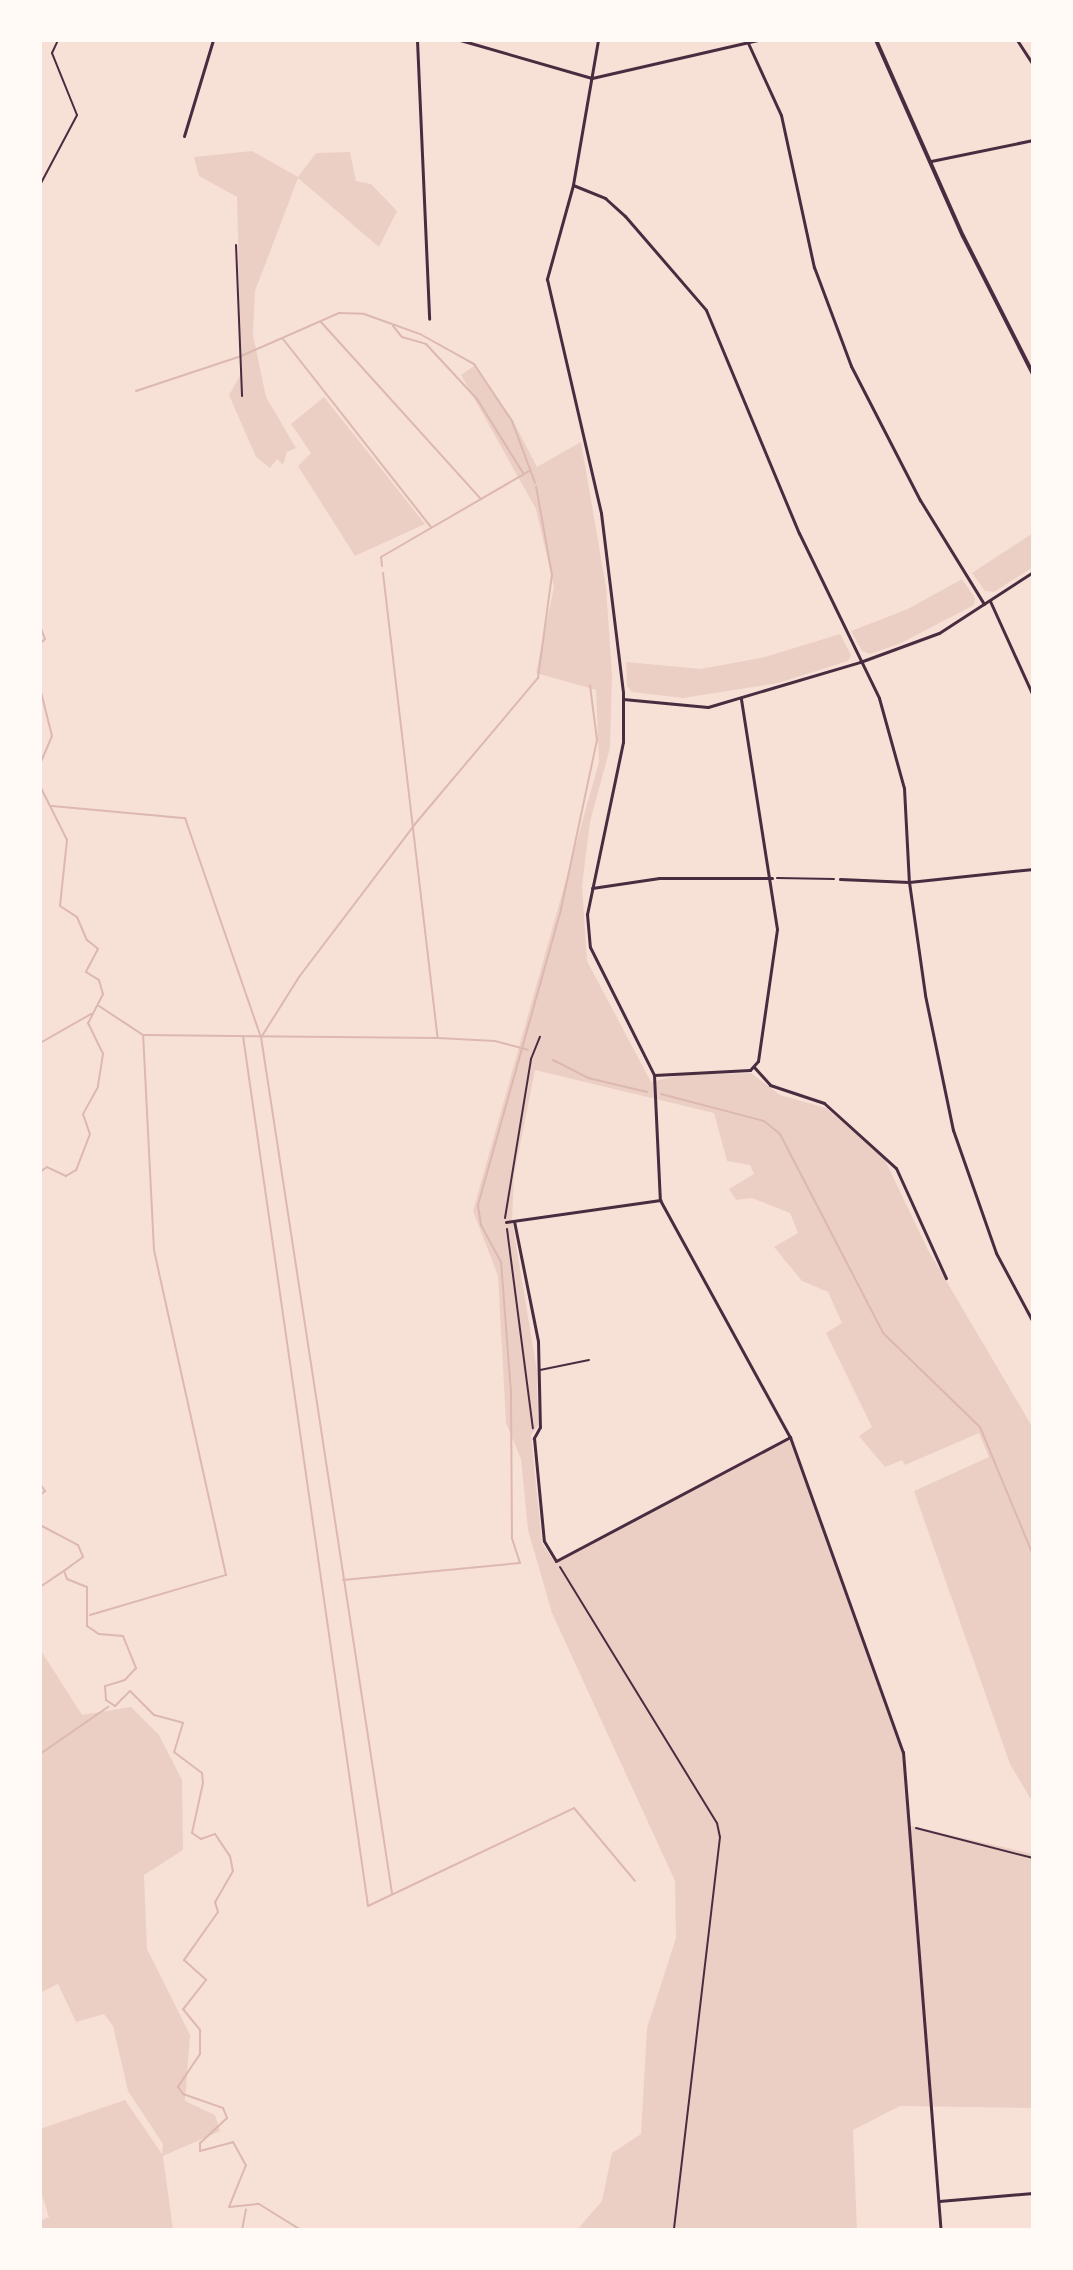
<!DOCTYPE html>
<html>
<head>
<meta charset="utf-8">
<style>
	body { margin:0 }
	#map { position:relative; width:1073px; height:2270px; overflow:hidden; background:#f7e1d7; font-family:Karla,sans-serif }
	div>[style] { position:absolute }
	[style*='--x'] { left:calc(var(--x)*1px); top:calc(var(--y)*1px); width:calc(var(--w)*1px); rotate:calc(var(--a)*1deg) }
	.green>* { inset:0; background:#ebcfc5 }
	.stream>* { height:2px; margin:-1px; padding:0 1px; transform-origin:1px; border-radius:1px; background:#dcb8b0 }
	.path>* { height:2px; margin:-1px; padding:0 1px; transform-origin:1px; border-radius:1px; background:#4a2c40 }
	.service>* { height:2px; margin:-1px; padding:0 1px; transform-origin:1px; border-radius:1px; background:#4a2c40 }
	.minor>* { height:3px; margin:-1.5px; padding:0 1.5px; transform-origin:1.5px; border-radius:1.5px; background:#4a2c40 }
	.tertiary>* { height:4px; margin:-2px; padding:0 2px; transform-origin:2px; border-radius:2px; background:#4a2c40 }
	span { translate:-50% -50%; white-space:nowrap; text-align:center; line-height:1.15; -webkit-text-stroke:8px #fffaf5; paint-order:stroke }
	.frame { position:absolute; inset:0; border:42px solid #fffaf5; pointer-events:none }
</style>
</head>
<body>
<div id="map">
	<div class="green">
		<div style="clip-path:polygon(252px 151px,298px 177px,316px 153px,350px 152px,356px 181px,371px 184px,397px 211px,379px 247px,298px 178px,255px 291px,253px 335px,266px 397px,296px 448px,287px 452px,283px 465px,277px 459px,270px 468px,256px 457px,229px 395px,241px 374px,237px 197px,199px 176px,194px 157px)"></div>
		<div style="clip-path:polygon(474px 366px,512px 419px,537px 467px,581px 442px,606px 587px,612px 674px,610px 748px,590px 822px,582px 886px,587px 961px,651px 1082px,680px 1075px,751px 1073px,780px 1095px,826px 1108px,884px 1158px,928px 1250px,1033px 1428px,1033px 1803px,1010px 1764px,914px 1491px,989px 1457px,979px 1433px,905px 1465px,902px 1460px,885px 1467px,859px 1436px,872px 1427px,826px 1333px,842px 1323px,828px 1292px,802px 1281px,774px 1247px,798px 1233px,790px 1213px,752px 1198px,736px 1200px,729px 1189px,754px 1174px,750px 1165px,727px 1161px,714px 1113px,535px 1070px,514px 1175px,512px 1220px,537px 1371px,538px 1426px,531px 1435px,542px 1543px,554px 1561px,790px 1437px,903px 1752px,911px 1826px,1033px 1854px,1033px 2108px,900px 2106px,853px 2130px,857px 2230px,577px 2230px,602px 2201px,612px 2153px,641px 2134px,647px 2028px,676px 1938px,675px 1881px,552px 1613px,528px 1530px,521px 1459px,506px 1423px,498px 1276px,473px 1211px,599px 762px,596px 690px,536px 673px,554px 587px,536px 509px,461px 375px)"></div>
		<div style="clip-path:polygon(324px 397px,425px 524px,355px 556px,298px 466px,311px 453px,291px 424px)"></div>
		<div style="clip-path:polygon(1033px 533px,1033px 567px,994px 592px,985px 591px,972px 573px)"></div>
		<div style="clip-path:polygon(962px 579px,975px 598px,974px 605px,899px 644px,870px 654px,862px 651px,851px 631px,908px 609px)"></div>
		<div style="clip-path:polygon(840px 634px,851px 655px,848px 661px,778px 683px,683px 698px,632px 692px,627px 686px,626px 662px,701px 669px,765px 657px)"></div>
		<div style="clip-path:polygon(40px 1649px,82px 1715px,131px 1707px,159px 1735px,182px 1780px,183px 1850px,144px 1875px,147px 1949px,190px 2035px,185px 2101px,215px 2115px,220px 2131px,163px 2156px,173px 2230px,40px 2230px,40px 2221px,49px 2217px,40px 2189px,40px 2129px,125px 2100px,162px 2154px,163px 2144px,128px 2091px,113px 2026px,104px 2014px,76px 2022px,58px 1984px,40px 1993px)"></div>
	</div>
	<div class="stream">
		<div style="--x:321;--y:322;--w:239;--a:47.9"></div>
		<div style="--x:393;--y:326;--w:14;--a:51"></div>
		<div style="--x:402;--y:337;--w:25;--a:16"></div>
		<div style="--x:426;--y:344;--w:75;--a:47.2"></div>
		<div style="--x:477;--y:399;--w:87;--a:58.1"></div>
		<div style="--x:283;--y:339;--w:239;--a:51.8"></div>
		<div style="--x:136;--y:391;--w:111;--a:-18.4"></div>
		<div style="--x:241;--y:356;--w:107;--a:-23.7"></div>
		<div style="--x:339;--y:313;--w:25;--a:2"></div>
		<div style="--x:364;--y:314;--w:59;--a:19.7"></div>
		<div style="--x:420;--y:334;--w:62;--a:29.1"></div>
		<div style="--x:474;--y:364;--w:69;--a:56.3"></div>
		<div style="--x:512;--y:421;--w:66;--a:69.6"></div>
		<div style="--x:382;--y:566;--w:9;--a:-96"></div>
		<div style="--x:381;--y:557;--w:173;--a:-30.1"></div>
		<div style="--x:383;--y:573;--w:468;--a:83.3"></div>
		<div style="--x:40;--y:626;--w:14;--a:69"></div>
		<div style="--x:45;--y:639;--w:7;--a:135"></div>
		<div style="--x:40;--y:688;--w:49;--a:76"></div>
		<div style="--x:52;--y:736;--w:30;--a:113"></div>
		<div style="--x:40;--y:786;--w:60;--a:63.4"></div>
		<div style="--x:67;--y:840;--w:66;--a:96.1"></div>
		<div style="--x:60;--y:906;--w:20;--a:33"></div>
		<div style="--x:77;--y:917;--w:25;--a:67"></div>
		<div style="--x:87;--y:940;--w:14;--a:39"></div>
		<div style="--x:98;--y:949;--w:26;--a:118"></div>
		<div style="--x:86;--y:972;--w:15;--a:32"></div>
		<div style="--x:99;--y:980;--w:15;--a:74"></div>
		<div style="--x:103;--y:994;--w:33;--a:117"></div>
		<div style="--x:88;--y:1023;--w:34;--a:64"></div>
		<div style="--x:103;--y:1054;--w:33;--a:99"></div>
		<div style="--x:98;--y:1087;--w:31;--a:119"></div>
		<div style="--x:83;--y:1114;--w:21;--a:71"></div>
		<div style="--x:90;--y:1134;--w:39;--a:111"></div>
		<div style="--x:76;--y:1170;--w:12;--a:149"></div>
		<div style="--x:66;--y:1176;--w:21;--a:-155"></div>
		<div style="--x:47;--y:1167;--w:9;--a:144"></div>
		<div style="--x:52;--y:806;--w:134;--a:5.2"></div>
		<div style="--x:185;--y:818;--w:232;--a:70.9"></div>
		<div style="--x:261;--y:1037;--w:866;--a:81.3"></div>
		<div style="--x:99;--y:1006;--w:53;--a:33.4"></div>
		<div style="--x:143;--y:1035;--w:295;--a:0.6"></div>
		<div style="--x:438;--y:1038;--w:57;--a:3"></div>
		<div style="--x:495;--y:1041;--w:34;--a:15"></div>
		<div style="--x:243;--y:1036;--w:879;--a:81.82"></div>
		<div style="--x:368;--y:1906;--w:228;--a:-25.4"></div>
		<div style="--x:574;--y:1808;--w:95;--a:50.1"></div>
		<div style="--x:262;--y:1036;--w:70;--a:-57.9"></div>
		<div style="--x:299;--y:977;--w:192;--a:-52.8"></div>
		<div style="--x:415;--y:824;--w:191;--a:-49.9"></div>
		<div style="--x:538;--y:678;--w:104;--a:-82.3"></div>
		<div style="--x:552;--y:575;--w:90;--a:-100.2"></div>
		<div style="--x:40;--y:1043;--w:59;--a:-29.6"></div>
		<div style="--x:557;--y:1062;--w:4;--a:-153"></div>
		<div style="--x:553;--y:1060;--w:39;--a:27"></div>
		<div style="--x:588;--y:1078;--w:61;--a:13.3"></div>
		<div style="--x:661;--y:1094;--w:106;--a:14.7"></div>
		<div style="--x:764;--y:1121;--w:21;--a:39"></div>
		<div style="--x:780;--y:1134;--w:224;--a:62.6"></div>
		<div style="--x:883;--y:1333;--w:135;--a:44.1"></div>
		<div style="--x:980;--y:1427;--w:139;--a:67.5"></div>
		<div style="--x:40;--y:1484;--w:9;--a:54"></div>
		<div style="--x:45;--y:1491;--w:6;--a:141"></div>
		<div style="--x:40;--y:1525;--w:43;--a:27.8"></div>
		<div style="--x:78;--y:1545;--w:13;--a:67"></div>
		<div style="--x:83;--y:1557;--w:24;--a:144"></div>
		<div style="--x:64;--y:1571;--w:9;--a:69"></div>
		<div style="--x:67;--y:1579;--w:22;--a:22"></div>
		<div style="--x:87;--y:1587;--w:39;--a:90"></div>
		<div style="--x:87;--y:1626;--w:14;--a:34"></div>
		<div style="--x:99;--y:1634;--w:24;--a:5"></div>
		<div style="--x:123;--y:1636;--w:35;--a:68"></div>
		<div style="--x:136;--y:1668;--w:16;--a:133"></div>
		<div style="--x:125;--y:1680;--w:21;--a:163"></div>
		<div style="--x:105;--y:1686;--w:14;--a:86"></div>
		<div style="--x:106;--y:1700;--w:11;--a:34"></div>
		<div style="--x:115;--y:1706;--w:21;--a:-45"></div>
		<div style="--x:130;--y:1691;--w:34;--a:45"></div>
		<div style="--x:154;--y:1715;--w:30;--a:15"></div>
		<div style="--x:183;--y:1723;--w:30;--a:107"></div>
		<div style="--x:174;--y:1752;--w:35;--a:37"></div>
		<div style="--x:202;--y:1773;--w:10;--a:84"></div>
		<div style="--x:203;--y:1783;--w:51;--a:102.4"></div>
		<div style="--x:192;--y:1833;--w:11;--a:34"></div>
		<div style="--x:201;--y:1839;--w:15;--a:-20"></div>
		<div style="--x:215;--y:1834;--w:27;--a:56"></div>
		<div style="--x:230;--y:1856;--w:15;--a:79"></div>
		<div style="--x:233;--y:1871;--w:36;--a:120"></div>
		<div style="--x:215;--y:1902;--w:10;--a:73"></div>
		<div style="--x:218;--y:1912;--w:59;--a:125.3"></div>
		<div style="--x:184;--y:1960;--w:30;--a:42"></div>
		<div style="--x:206;--y:1980;--w:37;--a:128"></div>
		<div style="--x:183;--y:2009;--w:27;--a:51"></div>
		<div style="--x:200;--y:2030;--w:24;--a:90"></div>
		<div style="--x:200;--y:2054;--w:40;--a:124"></div>
		<div style="--x:178;--y:2087;--w:9;--a:54"></div>
		<div style="--x:183;--y:2094;--w:42;--a:19.3"></div>
		<div style="--x:223;--y:2108;--w:11;--a:68"></div>
		<div style="--x:227;--y:2118;--w:37;--a:137"></div>
		<div style="--x:200;--y:2143;--w:8;--a:90"></div>
		<div style="--x:200;--y:2151;--w:34;--a:-15"></div>
		<div style="--x:233;--y:2142;--w:26;--a:61"></div>
		<div style="--x:246;--y:2165;--w:45;--a:112"></div>
		<div style="--x:229;--y:2207;--w:30;--a:-6"></div>
		<div style="--x:259;--y:2204;--w:49;--a:31.8"></div>
		<div style="--x:343;--y:1580;--w:178;--a:-5.5"></div>
		<div style="--x:520;--y:1563;--w:25;--a:-108"></div>
		<div style="--x:512;--y:1539;--w:147;--a:-90.4"></div>
		<div style="--x:511;--y:1392;--w:130;--a:-94.4"></div>
		<div style="--x:501;--y:1262;--w:42;--a:-118.4"></div>
		<div style="--x:481;--y:1225;--w:20;--a:-99"></div>
		<div style="--x:478;--y:1205;--w:302;--a:-74.3"></div>
		<div style="--x:560;--y:914;--w:178;--a:-78"></div>
		<div style="--x:597;--y:740;--w:55;--a:-97.3"></div>
		<div style="--x:40;--y:1587;--w:27;--a:-34"></div>
		<div style="--x:90;--y:1615;--w:142;--a:-16.4"></div>
		<div style="--x:226;--y:1575;--w:333;--a:-102.5"></div>
		<div style="--x:154;--y:1250;--w:215;--a:-92.9"></div>
		<div style="--x:40;--y:1754;--w:83;--a:-34.7"></div>
		<div style="--x:242;--y:2230;--w:21;--a:-79"></div>
	</div>
	<div class="path">
		<div style="--x:40;--y:185;--w:79;--a:-62.1"></div>
		<div style="--x:77;--y:115;--w:67;--a:-112"></div>
		<div style="--x:52;--y:53;--w:14;--a:-65"></div>
		<div style="--x:236;--y:245;--w:151;--a:87.7"></div>
		<div style="--x:777;--y:878;--w:57;--a:1"></div>
		<div style="--x:505;--y:1218;--w:161;--a:-80.7"></div>
		<div style="--x:531;--y:1059;--w:24;--a:-68"></div>
		<div style="--x:507;--y:1229;--w:201;--a:82.6"></div>
		<div style="--x:560;--y:1567;--w:300;--a:58.5"></div>
		<div style="--x:717;--y:1823;--w:14;--a:78"></div>
		<div style="--x:720;--y:1837;--w:396;--a:96.7"></div>
		<div style="--x:916;--y:1828;--w:121;--a:14.4"></div>
	</div>
	<div class="service">
		<div style="--x:540;--y:1370;--w:50;--a:-11.5"></div>
	</div>
	<div class="minor">
		<div style="--x:417;--y:40;--w:279;--a:87.5"></div>
		<div style="--x:460;--y:40;--w:137;--a:16.1"></div>
		<div style="--x:592;--y:78;--w:170;--a:-12.9"></div>
		<div style="--x:598;--y:40;--w:147;--a:99.8"></div>
		<div style="--x:573;--y:185;--w:98;--a:105.5"></div>
		<div style="--x:547;--y:279;--w:240;--a:77"></div>
		<div style="--x:601;--y:513;--w:180;--a:83"></div>
		<div style="--x:623;--y:692;--w:50;--a:90"></div>
		<div style="--x:623;--y:742;--w:176;--a:101.8"></div>
		<div style="--x:587;--y:914;--w:33;--a:85"></div>
		<div style="--x:590;--y:947;--w:143;--a:63.4"></div>
		<div style="--x:654;--y:1075;--w:125;--a:87.3"></div>
		<div style="--x:660;--y:1200;--w:270;--a:61.3"></div>
		<div style="--x:790;--y:1437;--w:335;--a:70.3"></div>
		<div style="--x:903;--y:1752;--w:480;--a:85.5"></div>
		<div style="--x:1017;--y:40;--w:30;--a:57"></div>
		<div style="--x:748;--y:43;--w:79;--a:65.4"></div>
		<div style="--x:781;--y:115;--w:156;--a:77.8"></div>
		<div style="--x:814;--y:267;--w:106;--a:69.5"></div>
		<div style="--x:851;--y:366;--w:151;--a:62.8"></div>
		<div style="--x:920;--y:500;--w:122;--a:58.4"></div>
		<div style="--x:184;--y:136;--w:100;--a:-73.2"></div>
		<div style="--x:931;--y:161;--w:104;--a:-11.6"></div>
		<div style="--x:573;--y:185;--w:35;--a:22"></div>
		<div style="--x:605;--y:198;--w:27;--a:42"></div>
		<div style="--x:625;--y:216;--w:124;--a:49.2"></div>
		<div style="--x:706;--y:310;--w:242;--a:67.4"></div>
		<div style="--x:799;--y:533;--w:183;--a:64.1"></div>
		<div style="--x:879;--y:698;--w:93;--a:74.5"></div>
		<div style="--x:904;--y:788;--w:94;--a:87"></div>
		<div style="--x:909;--y:882;--w:114;--a:81.9"></div>
		<div style="--x:925;--y:995;--w:138;--a:78.3"></div>
		<div style="--x:953;--y:1130;--w:130;--a:70.7"></div>
		<div style="--x:996;--y:1253;--w:78;--a:61.8"></div>
		<div style="--x:990;--y:601;--w:104;--a:65.6"></div>
		<div style="--x:623;--y:699;--w:85;--a:5.4"></div>
		<div style="--x:708;--y:707;--w:159;--a:-16.5"></div>
		<div style="--x:860;--y:662;--w:84;--a:-20.2"></div>
		<div style="--x:939;--y:633;--w:112;--a:-33"></div>
		<div style="--x:840;--y:879;--w:69;--a:2.5"></div>
		<div style="--x:909;--y:882;--w:125;--a:-6"></div>
		<div style="--x:592;--y:888;--w:68;--a:-8.5"></div>
		<div style="--x:659;--y:878;--w:113;--a:0"></div>
		<div style="--x:754;--y:1067;--w:24;--a:48"></div>
		<div style="--x:770;--y:1085;--w:57;--a:18.4"></div>
		<div style="--x:824;--y:1103;--w:97;--a:42.1"></div>
		<div style="--x:896;--y:1168;--w:121;--a:65.6"></div>
		<div style="--x:654;--y:1075;--w:96;--a:-3"></div>
		<div style="--x:750;--y:1070;--w:12;--a:-48"></div>
		<div style="--x:758;--y:1061;--w:133;--a:-81.8"></div>
		<div style="--x:777;--y:929;--w:234;--a:-98.9"></div>
		<div style="--x:514;--y:1221;--w:122;--a:78.7"></div>
		<div style="--x:538;--y:1341;--w:86;--a:88.7"></div>
		<div style="--x:540;--y:1427;--w:13;--a:119"></div>
		<div style="--x:534;--y:1438;--w:103;--a:84.5"></div>
		<div style="--x:544;--y:1541;--w:23;--a:59"></div>
		<div style="--x:556;--y:1561;--w:265;--a:-27.9"></div>
		<div style="--x:506;--y:1222;--w:156;--a:-8.1"></div>
		<div style="--x:939;--y:2201;--w:94;--a:-4.9"></div>
	</div>
	<div class="tertiary">
		<div style="--x:876;--y:40;--w:214;--a:66.1"></div>
		<div style="--x:963;--y:236;--w:155;--a:63.1"></div>
	</div>
	<div class="frame"></div>
</div>
</body>
</html>
